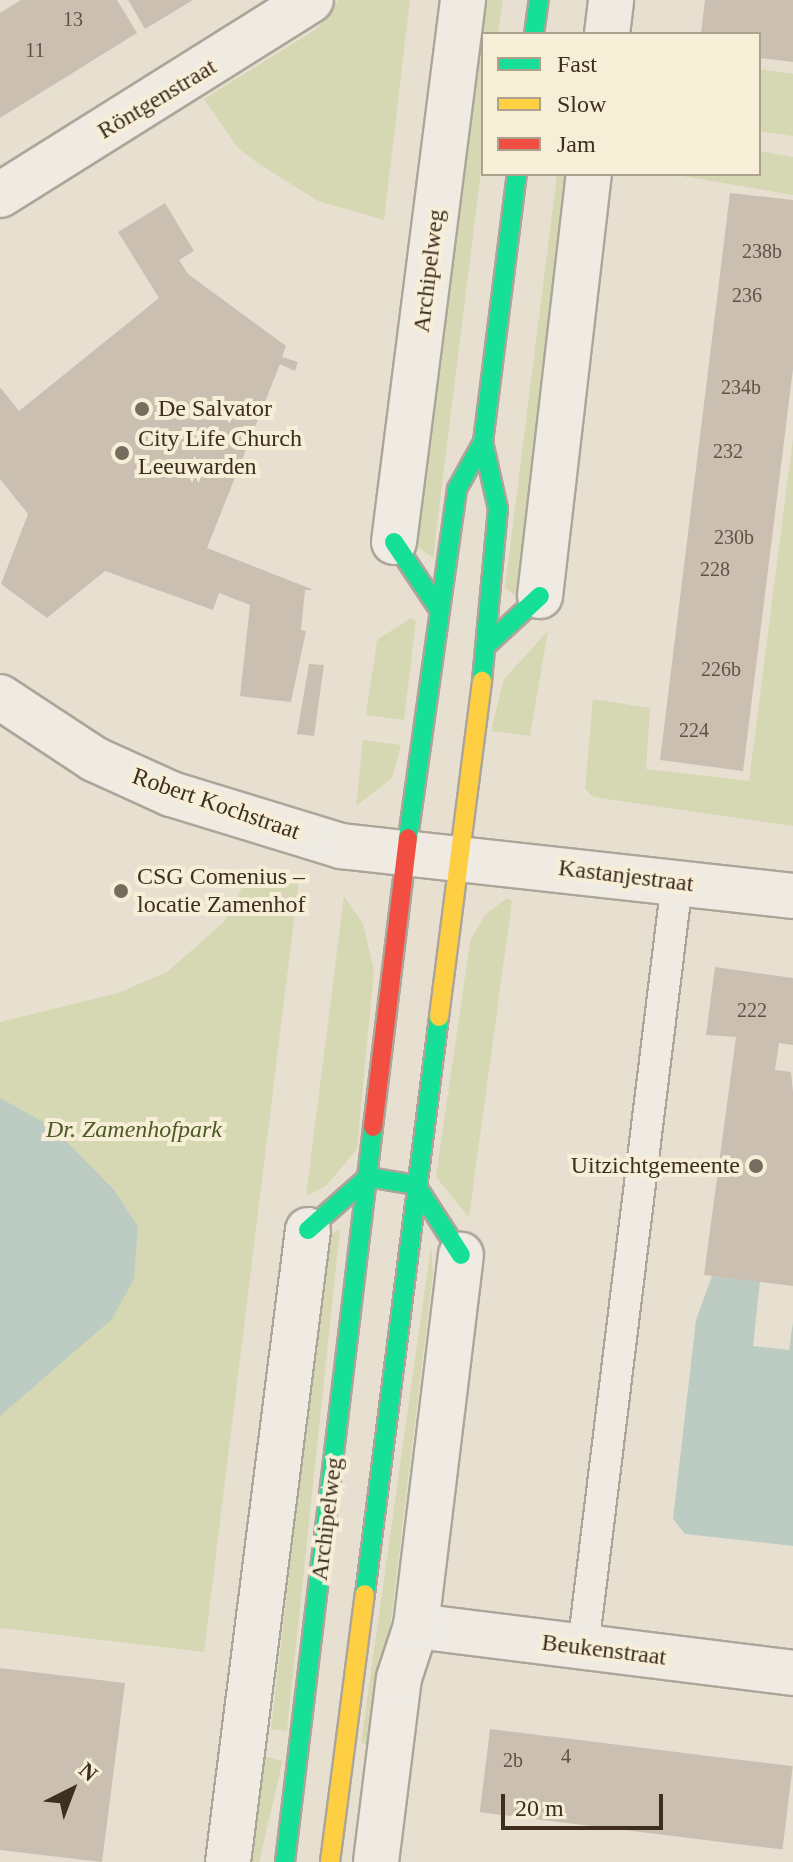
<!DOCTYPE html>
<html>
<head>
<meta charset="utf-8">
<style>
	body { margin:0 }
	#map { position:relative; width:793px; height:1862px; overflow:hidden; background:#e7e0d1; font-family:"Times New Roman",serif }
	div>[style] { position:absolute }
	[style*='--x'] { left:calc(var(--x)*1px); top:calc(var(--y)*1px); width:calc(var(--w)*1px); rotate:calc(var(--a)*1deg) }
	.green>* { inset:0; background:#d6d7b3; transform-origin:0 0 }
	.water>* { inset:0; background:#bcccc2 }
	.building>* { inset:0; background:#cbbfb2; transform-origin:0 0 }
	.roads { filter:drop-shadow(2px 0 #ada599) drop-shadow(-2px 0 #ada599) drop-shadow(0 2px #ada599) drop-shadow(0 -2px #ada599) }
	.lane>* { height:30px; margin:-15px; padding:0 15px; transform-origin:15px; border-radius:15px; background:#efebe3 }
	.street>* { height:44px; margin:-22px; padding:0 22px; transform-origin:22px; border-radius:22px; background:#efebe3 }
	.fast>* { height:18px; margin:-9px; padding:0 9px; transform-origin:9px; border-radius:9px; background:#16e098 }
	.slow>* { height:18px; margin:-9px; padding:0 9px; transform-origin:9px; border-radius:9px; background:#ffcf43 }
	.jam>* { height:18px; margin:-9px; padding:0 9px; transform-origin:9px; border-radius:9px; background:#f24e42 }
	.dots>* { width:22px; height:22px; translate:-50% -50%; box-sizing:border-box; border:4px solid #f7eed8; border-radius:50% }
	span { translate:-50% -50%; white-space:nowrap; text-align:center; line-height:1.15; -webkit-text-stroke:8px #f7eed8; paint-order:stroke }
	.number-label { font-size:20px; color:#605244 }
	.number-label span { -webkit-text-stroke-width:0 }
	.street-label { font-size:24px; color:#3d2e20 }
	.poi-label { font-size:24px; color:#3d2e20 }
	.left { translate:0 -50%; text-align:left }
	.right { translate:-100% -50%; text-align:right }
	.park-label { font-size:24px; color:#4d5a26; font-style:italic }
	.legend { position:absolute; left:481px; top:32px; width:280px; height:144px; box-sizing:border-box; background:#f7eed8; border:2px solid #ada18e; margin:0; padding:10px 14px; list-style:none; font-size:24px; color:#3d2e20 }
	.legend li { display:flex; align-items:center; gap:16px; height:40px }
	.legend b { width:40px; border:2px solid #ada18e }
	.north { position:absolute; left:32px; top:1750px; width:80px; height:80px; -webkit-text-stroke:6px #f7eed8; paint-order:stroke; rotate:42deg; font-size:22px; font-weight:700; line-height:32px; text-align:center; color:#3d2e20 }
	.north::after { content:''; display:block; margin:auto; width:28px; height:36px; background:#3d2e20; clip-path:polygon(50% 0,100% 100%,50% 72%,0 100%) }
	.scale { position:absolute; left:501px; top:1794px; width:162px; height:36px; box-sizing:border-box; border:4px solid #3d2e20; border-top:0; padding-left:10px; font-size:24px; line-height:28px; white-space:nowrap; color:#3d2e20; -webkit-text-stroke:6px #f7eed8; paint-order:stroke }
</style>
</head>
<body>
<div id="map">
	<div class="green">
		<div style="clip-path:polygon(338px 0,410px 0,384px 220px,318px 201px,259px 164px,238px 148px,204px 99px,318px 28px)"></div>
		<div style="clip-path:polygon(486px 0,503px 0,498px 34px,483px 34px,483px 154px,433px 558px,417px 546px)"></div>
		<div style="clip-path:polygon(759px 69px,793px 74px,793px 136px,759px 131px)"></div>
		<div style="clip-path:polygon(759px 151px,793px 157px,793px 195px,671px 174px,759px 174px)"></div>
		<div style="clip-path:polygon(557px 174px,573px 174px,521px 590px,514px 595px,505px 588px)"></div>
		<div style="clip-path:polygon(793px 438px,793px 826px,593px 797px,585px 789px,593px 699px,650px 708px,646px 769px,749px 781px)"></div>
		<div style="clip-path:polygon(411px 618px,416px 621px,404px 720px,366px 715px,377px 640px)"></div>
		<div style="clip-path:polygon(548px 631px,530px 736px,491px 731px,504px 679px)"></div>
		<div style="clip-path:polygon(363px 740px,401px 745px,392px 778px,356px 806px)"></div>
		<div style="clip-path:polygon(251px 870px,299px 879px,204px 1652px,0 1628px,0 1022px,118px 993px,167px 972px,224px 922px)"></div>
		<div style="clip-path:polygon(344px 896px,363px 924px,374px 970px,357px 1149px,326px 1186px,306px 1196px)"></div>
		<div style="clip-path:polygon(507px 898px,512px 901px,469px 1217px,436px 1177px,470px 941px,485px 915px)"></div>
		<div style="clip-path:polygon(340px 1229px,287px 1731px,271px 1729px,328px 1236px)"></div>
		<div style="clip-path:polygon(431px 1245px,433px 1273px,376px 1745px,361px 1743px)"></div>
		<div style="left:266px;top:1757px;width:17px;height:106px;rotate:13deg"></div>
	</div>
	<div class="water">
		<div style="clip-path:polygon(0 1098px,52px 1127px,115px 1191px,138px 1227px,134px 1279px,112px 1319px,0 1416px)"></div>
		<div style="clip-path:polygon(712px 1276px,760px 1281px,753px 1346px,789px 1350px,793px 1322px,793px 1546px,685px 1534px,673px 1519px,696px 1320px)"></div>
	</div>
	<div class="building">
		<div style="clip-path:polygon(21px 0,117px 0,137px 33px,0 118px,0 13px)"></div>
		<div style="clip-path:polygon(128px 0,193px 0,145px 29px)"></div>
		<div style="clip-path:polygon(705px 0,793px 0,793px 62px,759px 58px,759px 34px,701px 34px)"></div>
		<div style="clip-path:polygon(730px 193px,793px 200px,793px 369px,743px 771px,660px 760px)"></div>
		<div style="clip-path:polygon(165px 203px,194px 251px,179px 260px,188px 274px,286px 346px,282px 357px,298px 362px,295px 371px,280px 364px,207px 548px,314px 590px,305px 590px,301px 630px,306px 631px,291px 702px,240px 696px,250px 605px,219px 593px,213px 610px,105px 571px,47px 618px,1px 584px,28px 514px,0 479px,0 387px,19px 411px,159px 298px,118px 232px)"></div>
		<div style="clip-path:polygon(309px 664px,324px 665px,314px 736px,297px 734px)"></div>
		<div style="clip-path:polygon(715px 967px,793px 978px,793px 1045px,779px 1043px,775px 1070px,791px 1072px,793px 1092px,793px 1286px,704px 1275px,736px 1037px,706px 1035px)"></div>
		<div style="clip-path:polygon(0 1668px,125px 1683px,102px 1862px,0 1850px)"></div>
		<div style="left:490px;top:1729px;width:305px;height:84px;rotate:7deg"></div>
	</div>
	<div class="roads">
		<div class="lane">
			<div style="--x:583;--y:1647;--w:771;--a:-82.99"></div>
		</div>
		<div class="street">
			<div style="--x:607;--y:34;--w:34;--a:-83"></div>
			<div style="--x:0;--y:195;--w:367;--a:-32.1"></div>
			<div style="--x:394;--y:542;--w:546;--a:-82.74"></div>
			<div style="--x:540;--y:596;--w:425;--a:-83.4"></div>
			<div style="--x:0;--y:697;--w:113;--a:33.4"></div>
			<div style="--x:94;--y:759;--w:85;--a:24.4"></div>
			<div style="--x:171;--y:794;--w:178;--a:17"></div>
			<div style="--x:341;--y:846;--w:455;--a:6.3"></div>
			<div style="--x:416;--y:1626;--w:380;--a:7.1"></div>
			<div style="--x:228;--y:1862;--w:637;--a:-82.79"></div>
			<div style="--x:376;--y:1862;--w:185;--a:-82.9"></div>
			<div style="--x:399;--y:1678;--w:55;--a:-71.9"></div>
			<div style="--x:416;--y:1626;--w:374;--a:-83.1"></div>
		</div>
		<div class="fast">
			<div style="--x:534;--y:34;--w:34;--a:-82"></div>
			<div style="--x:394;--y:542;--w:79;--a:56.3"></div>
			<div style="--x:487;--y:645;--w:72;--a:-42.8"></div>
			<div style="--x:482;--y:681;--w:173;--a:-84.7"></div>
			<div style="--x:498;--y:509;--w:69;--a:-102.6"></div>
			<div style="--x:483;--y:442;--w:270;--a:-82.8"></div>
			<div style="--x:408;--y:838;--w:352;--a:-82"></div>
			<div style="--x:457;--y:489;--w:54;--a:-61"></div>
			<div style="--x:308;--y:1230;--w:80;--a:-41.5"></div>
			<div style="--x:368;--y:1177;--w:49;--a:9.5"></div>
			<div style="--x:416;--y:1185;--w:83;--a:57.3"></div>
			<div style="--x:365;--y:1594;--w:582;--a:-82.69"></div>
			<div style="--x:285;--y:1862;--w:740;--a:-83.17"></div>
		</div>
		<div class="slow">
			<div style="--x:439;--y:1017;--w:339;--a:-82.7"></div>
			<div style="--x:330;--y:1862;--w:270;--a:-82.6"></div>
		</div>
		<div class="jam">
			<div style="--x:373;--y:1127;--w:291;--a:-83.1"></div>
		</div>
	</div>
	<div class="dots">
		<div style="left:142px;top:409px;background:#786c5e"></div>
		<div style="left:122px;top:453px;background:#786c5e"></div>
		<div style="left:121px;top:891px;background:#786c5e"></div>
		<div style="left:756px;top:1166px;background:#786c5e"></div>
	</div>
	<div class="number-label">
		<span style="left:73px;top:19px">13</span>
		<span style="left:35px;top:50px">11</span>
		<span style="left:762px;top:251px">238b</span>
		<span style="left:747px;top:295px">236</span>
		<span style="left:741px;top:387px">234b</span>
		<span style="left:728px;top:451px">232</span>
		<span style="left:734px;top:537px">230b</span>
		<span style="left:715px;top:569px">228</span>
		<span style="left:721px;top:669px">226b</span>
		<span style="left:694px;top:730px">224</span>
		<span style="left:752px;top:1010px">222</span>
		<span style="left:566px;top:1756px">4</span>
		<span style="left:513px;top:1760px">2b</span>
	</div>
	<div class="street-label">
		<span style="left:157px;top:99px;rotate:-31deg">Röntgenstraat</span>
		<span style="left:429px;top:271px;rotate:-83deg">Archipelweg</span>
		<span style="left:216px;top:804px;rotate:19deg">Robert Kochstraat</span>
		<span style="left:626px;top:876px;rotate:7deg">Kastanjestraat</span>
		<span style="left:327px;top:1519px;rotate:-83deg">Archipelweg</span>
		<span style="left:604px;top:1650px;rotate:7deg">Beukenstraat</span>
	</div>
	<div class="poi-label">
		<span class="left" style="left:158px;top:409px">De Salvator</span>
		<span class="left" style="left:138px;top:453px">City Life Church<br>Leeuwarden</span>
		<span class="left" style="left:137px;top:891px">CSG Comenius –<br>locatie Zamenhof</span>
		<span class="right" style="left:740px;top:1166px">Uitzichtgemeente</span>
	</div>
	<div class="park-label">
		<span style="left:134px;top:1130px">Dr. Zamenhofpark</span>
	</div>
	<ul class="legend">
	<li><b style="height:10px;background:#16e098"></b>Fast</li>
	<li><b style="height:10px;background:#ffcf43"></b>Slow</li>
	<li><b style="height:10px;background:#f24e42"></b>Jam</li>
	</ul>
	<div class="north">N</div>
	<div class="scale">20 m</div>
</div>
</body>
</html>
